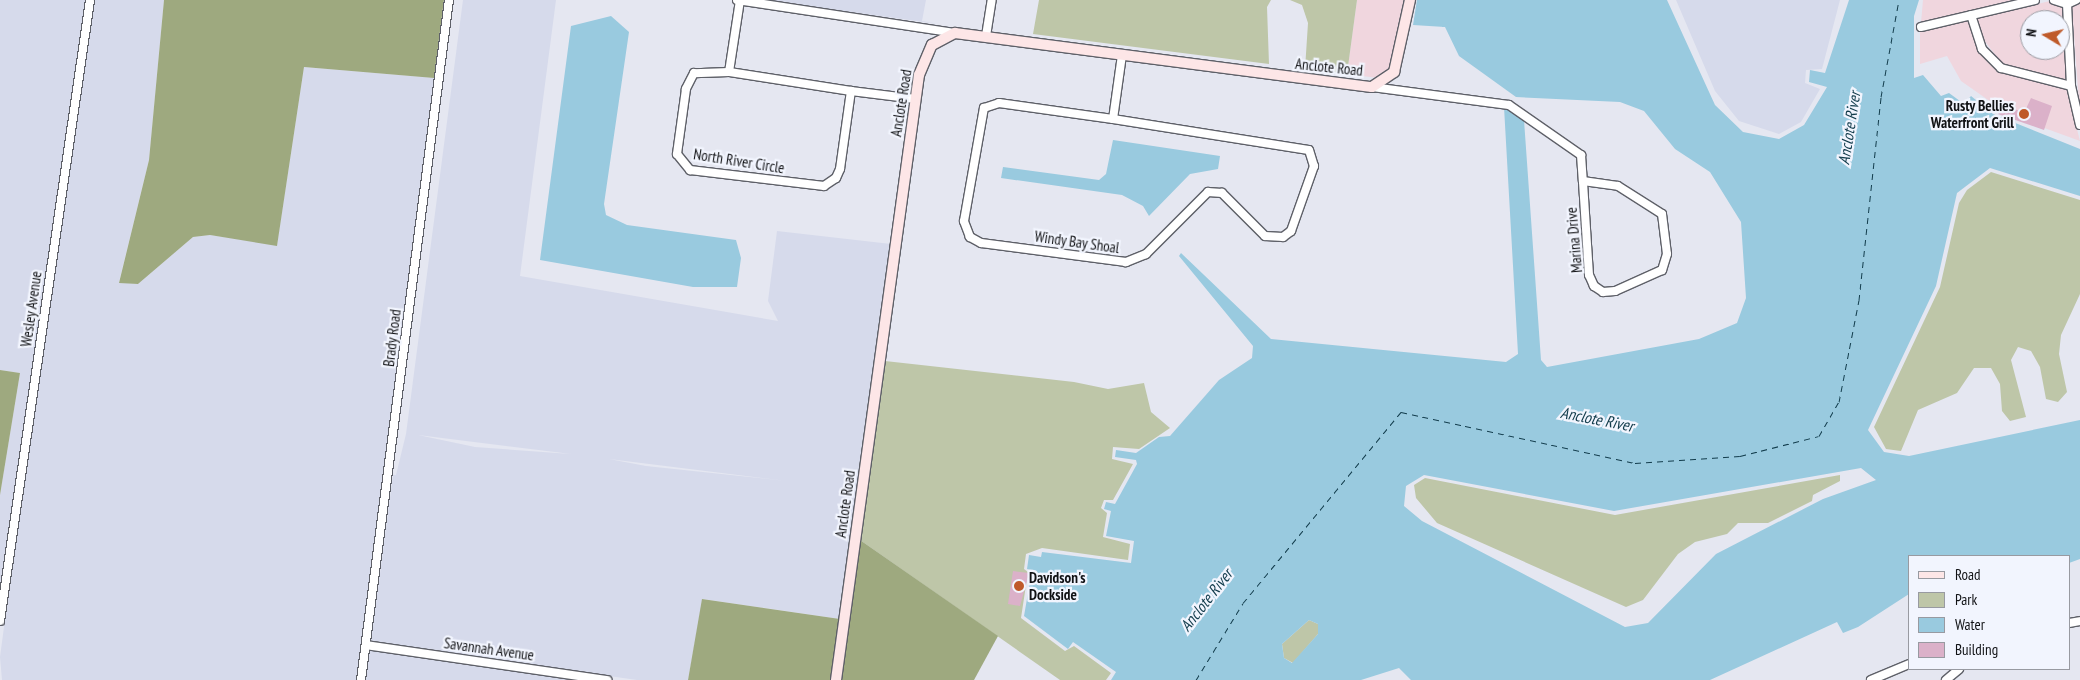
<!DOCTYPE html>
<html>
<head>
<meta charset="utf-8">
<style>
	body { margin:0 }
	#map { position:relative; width:2080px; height:680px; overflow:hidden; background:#e5e7f1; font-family:"PT Sans Narrow",sans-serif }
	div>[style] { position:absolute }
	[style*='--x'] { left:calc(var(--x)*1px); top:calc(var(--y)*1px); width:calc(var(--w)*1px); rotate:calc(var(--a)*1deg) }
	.commercial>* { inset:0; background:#f0d6de }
	.built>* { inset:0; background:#d6daeb }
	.green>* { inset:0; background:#bec6a8 }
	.forest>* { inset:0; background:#9ea97f }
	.water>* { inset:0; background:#99cadf }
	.ferry>* { height:1px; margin-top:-0.5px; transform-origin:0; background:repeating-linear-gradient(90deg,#113b4b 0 6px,transparent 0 11px) }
	.building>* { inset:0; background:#dbb1c9 }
	.roads { filter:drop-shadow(1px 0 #5e6068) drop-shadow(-1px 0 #5e6068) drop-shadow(0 1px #5e6068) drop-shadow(0 -1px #5e6068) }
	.street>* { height:8px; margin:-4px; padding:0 4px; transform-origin:4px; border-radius:4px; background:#fff }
	.secondary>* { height:10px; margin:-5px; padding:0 5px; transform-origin:5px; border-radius:5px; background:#fde6e7 }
	.dots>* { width:14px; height:14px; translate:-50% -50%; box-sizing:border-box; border:2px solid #f2f5fe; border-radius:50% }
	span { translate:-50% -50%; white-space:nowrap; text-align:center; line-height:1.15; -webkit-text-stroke:4.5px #f2f5fe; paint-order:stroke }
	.street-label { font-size:15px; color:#111215 }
	.poi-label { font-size:15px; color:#111215; font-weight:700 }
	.right { translate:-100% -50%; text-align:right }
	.left { translate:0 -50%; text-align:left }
	.water-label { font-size:16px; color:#113b4b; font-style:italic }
	.legend { position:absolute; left:1908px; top:555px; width:162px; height:115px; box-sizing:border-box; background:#f2f5fe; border:1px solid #989aa1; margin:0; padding:6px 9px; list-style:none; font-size:15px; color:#111215 }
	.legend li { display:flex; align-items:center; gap:10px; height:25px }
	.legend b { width:25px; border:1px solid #989aa1 }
	.north { position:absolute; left:2020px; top:10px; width:50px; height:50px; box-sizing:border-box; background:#f2f5fe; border:1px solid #989aa1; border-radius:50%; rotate:279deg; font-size:14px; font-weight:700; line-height:20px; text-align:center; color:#111215 }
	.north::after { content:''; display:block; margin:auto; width:18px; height:22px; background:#bf5a2a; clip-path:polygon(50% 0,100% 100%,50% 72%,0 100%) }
</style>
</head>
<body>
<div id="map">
	<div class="commercial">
		<div style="clip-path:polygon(1357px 0,1405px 0,1392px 65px,1378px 78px,1347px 74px)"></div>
		<div style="clip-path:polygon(1923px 0,2014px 0,1921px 23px)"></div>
		<div style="clip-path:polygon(evenodd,2050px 1px,2063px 8px,2066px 82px,2003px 65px,1980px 35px,1977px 18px,2050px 1px,2030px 20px,2060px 20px,2060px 50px,2030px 50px,2030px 20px)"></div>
		<div style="clip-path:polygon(2080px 2px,2080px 116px,2072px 7px)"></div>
		<div style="clip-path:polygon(1968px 20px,1978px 51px,1998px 71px,2067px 90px,2080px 141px,2011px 116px,1961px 81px,1947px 56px,1920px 64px,1920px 31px)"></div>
	</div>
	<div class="built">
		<div style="clip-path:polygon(0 0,86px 0,0 587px,0 495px,20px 373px,0 370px)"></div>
		<div style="clip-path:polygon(95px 0,164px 0,149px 160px,119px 282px,138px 284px,193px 237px,210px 235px,277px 245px,304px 67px,434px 78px,357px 680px,2px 680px,0 657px,18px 521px)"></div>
		<div style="clip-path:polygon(evenodd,463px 0,556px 0,520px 276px,778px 321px,768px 301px,777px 231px,891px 244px,840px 619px,703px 599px,688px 680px,637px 680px,371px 642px,393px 475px,396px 475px,406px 434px,463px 0,418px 435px,571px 454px,475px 447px,418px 435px,463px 0,609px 459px,787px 481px,646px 466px,609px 459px)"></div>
		<div style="clip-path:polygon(762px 0,926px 0,922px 21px,939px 24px)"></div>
		<div style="clip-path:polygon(1676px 0,1840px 0,1822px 69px,1806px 70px,1805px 83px,1820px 89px,1801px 122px,1779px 134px,1739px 121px,1715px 91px)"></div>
		<div style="clip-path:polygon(370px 650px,579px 680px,366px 680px)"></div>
	</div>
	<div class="green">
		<div style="clip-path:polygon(1039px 0,1271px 0,1267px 7px,1269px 64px,1033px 34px)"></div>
		<div style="clip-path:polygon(1290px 0,1357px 0,1347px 74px,1305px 69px,1308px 23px,1302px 5px)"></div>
		<div style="clip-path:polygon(1991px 172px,2080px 200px,2080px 294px,2061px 335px,2059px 354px,2067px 392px,2058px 402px,2046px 399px,2040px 367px,2031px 351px,2018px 347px,2011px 360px,2026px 417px,2010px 421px,2002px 411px,2000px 384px,1991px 368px,1974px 368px,1957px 393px,1918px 410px,1901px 451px,1886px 449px,1874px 427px,1940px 287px,1959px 203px,1967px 190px)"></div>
		<div style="clip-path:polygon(885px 361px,1074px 382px,1108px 389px,1144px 383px,1151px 412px,1170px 428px,1139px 449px,1113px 447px,1112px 459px,1133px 464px,1113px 500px,1104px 500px,1101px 508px,1107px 513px,1103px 537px,1130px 544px,1128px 560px,1042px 548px,1026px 554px,1024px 569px,1028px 572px,1021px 618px,1065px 651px,1074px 646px,1111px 673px,1106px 680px,1060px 680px,860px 540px)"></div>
		<div style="clip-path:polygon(1840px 475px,1840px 481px,1813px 495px,1812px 501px,1768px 523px,1738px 523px,1727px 534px,1695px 542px,1678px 554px,1643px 600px,1626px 607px,1437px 523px,1416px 498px,1414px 485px,1425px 478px,1615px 515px)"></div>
		<div style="clip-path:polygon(1309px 620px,1318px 624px,1318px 634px,1293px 663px,1284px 658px,1282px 644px)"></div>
	</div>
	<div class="forest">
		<div style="clip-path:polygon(164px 0,444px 0,434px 78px,304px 67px,277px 246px,210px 235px,193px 237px,138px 284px,119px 283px,149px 160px)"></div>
		<div style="clip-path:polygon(0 370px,20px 373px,0 495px)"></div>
		<div style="clip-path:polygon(860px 540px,998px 636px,974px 680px,840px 680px)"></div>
		<div style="clip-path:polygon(702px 599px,840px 619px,831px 680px,688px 680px)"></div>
	</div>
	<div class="water">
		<div style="clip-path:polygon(evenodd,1417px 0,1667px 0,1715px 105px,1743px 132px,1779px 139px,1804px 125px,1827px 87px,1809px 82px,1810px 70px,1825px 73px,1849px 0,1919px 0,1914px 16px,1914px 78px,1923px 75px,1941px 96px,1949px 93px,1964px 104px,1971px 96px,1993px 114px,2080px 149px,2080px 196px,1990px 168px,1957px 193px,1936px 286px,1868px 430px,1884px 452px,1909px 456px,2080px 420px,2080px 559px,2069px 563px,2069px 556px,1909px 556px,1909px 594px,1858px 627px,1843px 633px,1837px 622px,1710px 680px,1411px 680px,1399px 668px,1361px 680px,1111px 680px,1116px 672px,1073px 642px,1068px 649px,1024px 616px,1032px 570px,1027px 569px,1029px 555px,1041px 557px,1042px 552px,1131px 563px,1134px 541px,1106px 536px,1111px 511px,1104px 509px,1106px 502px,1115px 504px,1137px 464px,1136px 460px,1115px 457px,1116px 450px,1136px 453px,1159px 437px,1170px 436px,1219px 380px,1252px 358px,1253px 346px,1179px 256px,1181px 253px,1271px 339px,1506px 362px,1518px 354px,1504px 107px,1524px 120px,1541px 360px,1547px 367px,1699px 339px,1737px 323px,1746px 298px,1741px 222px,1710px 172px,1675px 149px,1644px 111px,1620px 102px,1516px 97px,1459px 56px,1445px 27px,1413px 25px,1417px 0,1861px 468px,1876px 480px,1823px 499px,1716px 554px,1648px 623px,1625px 627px,1422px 521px,1404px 506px,1406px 486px,1424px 475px,1614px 511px,1861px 468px,1417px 0,1309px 620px,1318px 624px,1318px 634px,1292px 663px,1284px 658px,1282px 644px,1309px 620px)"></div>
		<div style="clip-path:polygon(611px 16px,629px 32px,604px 204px,606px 215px,627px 225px,736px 240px,741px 258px,737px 287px,693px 287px,540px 260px,571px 26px)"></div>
		<div style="clip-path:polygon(1113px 140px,1220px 156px,1218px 169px,1190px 174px,1149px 216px,1143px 206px,1122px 195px,1001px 178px,1003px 167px,1099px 180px,1106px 174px)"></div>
	</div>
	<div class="ferry">
		<div style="--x:1196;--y:680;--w:90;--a:-58.6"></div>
		<div style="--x:1243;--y:603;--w:248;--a:-50.4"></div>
		<div style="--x:1401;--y:412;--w:239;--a:12.3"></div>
		<div style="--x:1635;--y:463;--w:105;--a:-3.8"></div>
		<div style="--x:1740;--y:456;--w:81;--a:-14.2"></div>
		<div style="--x:1819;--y:436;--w:39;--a:-60"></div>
		<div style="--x:1839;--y:402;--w:104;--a:-78.9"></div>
		<div style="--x:1859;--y:300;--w:204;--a:-83.8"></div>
		<div style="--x:1881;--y:97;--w:99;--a:-79.5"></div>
	</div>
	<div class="building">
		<div style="clip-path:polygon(2031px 98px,2052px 106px,2044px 130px,1998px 114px,2005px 105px,2024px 113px)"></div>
		<div style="clip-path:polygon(1013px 571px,1029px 573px,1020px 606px,1008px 604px)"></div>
	</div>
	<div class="roads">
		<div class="street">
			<div style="--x:737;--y:0;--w:220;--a:8.6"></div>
			<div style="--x:2054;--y:0;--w:14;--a:17"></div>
			<div style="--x:2067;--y:4;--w:10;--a:-24"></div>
			<div style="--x:2067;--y:4;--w:82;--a:87.2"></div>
			<div style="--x:2071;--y:86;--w:40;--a:77"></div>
			<div style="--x:1971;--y:15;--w:36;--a:72"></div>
			<div style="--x:1982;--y:49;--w:27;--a:45"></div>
			<div style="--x:2001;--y:68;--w:72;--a:14.4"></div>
			<div style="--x:1921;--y:27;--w:117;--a:-13.3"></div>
			<div style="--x:986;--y:36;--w:36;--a:-81"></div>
			<div style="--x:729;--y:72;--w:73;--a:-81.3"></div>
			<div style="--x:1372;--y:87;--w:138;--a:7.5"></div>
			<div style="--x:1509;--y:105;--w:88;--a:34.8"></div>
			<div style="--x:1581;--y:155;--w:26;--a:86"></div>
			<div style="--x:851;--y:91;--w:123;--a:-171.1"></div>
			<div style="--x:729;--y:72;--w:35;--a:178"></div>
			<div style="--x:694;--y:73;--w:18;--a:117"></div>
			<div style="--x:686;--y:89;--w:66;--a:97.9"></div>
			<div style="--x:677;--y:154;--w:21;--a:51"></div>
			<div style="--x:690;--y:170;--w:135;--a:6.8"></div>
			<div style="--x:824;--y:186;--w:14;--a:-34"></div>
			<div style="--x:836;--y:178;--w:10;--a:-66"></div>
			<div style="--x:840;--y:169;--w:79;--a:-82"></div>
			<div style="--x:851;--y:91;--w:65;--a:7"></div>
			<div style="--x:1113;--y:119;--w:198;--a:9"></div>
			<div style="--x:1309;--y:150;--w:17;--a:73"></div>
			<div style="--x:1314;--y:166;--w:69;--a:109.5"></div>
			<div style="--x:1291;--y:231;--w:10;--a:143"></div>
			<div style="--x:1283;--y:237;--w:18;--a:-177"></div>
			<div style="--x:1265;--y:236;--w:61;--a:-135"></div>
			<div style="--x:1222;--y:193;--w:14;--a:-176"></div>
			<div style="--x:1208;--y:192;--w:88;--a:135"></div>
			<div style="--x:1146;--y:254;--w:22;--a:158"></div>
			<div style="--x:1126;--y:262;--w:146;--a:-172.5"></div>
			<div style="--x:981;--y:243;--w:13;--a:-151"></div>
			<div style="--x:970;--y:237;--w:17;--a:-111"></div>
			<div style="--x:964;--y:221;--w:115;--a:-80"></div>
			<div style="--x:984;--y:108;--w:16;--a:-18"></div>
			<div style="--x:999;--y:103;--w:115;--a:8"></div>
			<div style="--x:1113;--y:119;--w:65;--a:-82"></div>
			<div style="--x:1583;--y:181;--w:35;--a:8"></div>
			<div style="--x:1618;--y:186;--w:52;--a:32.5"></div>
			<div style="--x:1662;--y:214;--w:40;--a:82.9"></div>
			<div style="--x:1667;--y:254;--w:17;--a:107"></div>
			<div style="--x:1662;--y:270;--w:51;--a:155.9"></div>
			<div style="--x:1615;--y:291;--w:12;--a:175"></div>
			<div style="--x:1603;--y:292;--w:11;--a:-146"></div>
			<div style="--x:1594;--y:286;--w:12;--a:-114"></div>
			<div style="--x:1589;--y:275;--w:94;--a:-93.7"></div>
			<div style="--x:0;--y:621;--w:627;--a:-81.75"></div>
			<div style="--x:2069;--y:623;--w:11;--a:-10"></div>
			<div style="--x:366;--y:645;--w:244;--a:8.3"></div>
			<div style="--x:361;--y:680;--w:686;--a:-82.63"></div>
			<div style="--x:1871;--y:680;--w:41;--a:-22.8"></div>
			<div style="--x:1946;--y:680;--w:17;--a:-40"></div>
		</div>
		<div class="secondary">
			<div style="--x:836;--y:680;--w:611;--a:-82.19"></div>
			<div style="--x:919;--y:75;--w:33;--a:-67"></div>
			<div style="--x:932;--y:45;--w:26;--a:-28"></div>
			<div style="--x:955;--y:33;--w:420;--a:7.4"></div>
			<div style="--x:1372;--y:87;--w:27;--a:-34"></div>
			<div style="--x:1394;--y:72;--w:74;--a:-77.5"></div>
		</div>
	</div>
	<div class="dots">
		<div style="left:2024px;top:114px;background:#bf5a2a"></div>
		<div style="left:1019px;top:586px;background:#bf5a2a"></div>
	</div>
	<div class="street-label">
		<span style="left:1329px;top:67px;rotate:6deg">Anclote Road</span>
		<span style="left:901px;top:103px;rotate:-81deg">Anclote Road</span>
		<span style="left:739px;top:161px;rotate:9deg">North River Circle</span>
		<span style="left:1574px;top:240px;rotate:-95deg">Marina Drive</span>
		<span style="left:1077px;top:242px;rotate:8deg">Windy Bay Shoal</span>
		<span style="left:31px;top:309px;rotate:-82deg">Wesley Avenue</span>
		<span style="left:392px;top:338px;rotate:-83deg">Brady Road</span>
		<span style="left:845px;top:504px;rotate:-82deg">Anclote Road</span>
		<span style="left:489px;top:649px;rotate:8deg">Savannah Avenue</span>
	</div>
	<div class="poi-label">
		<span class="right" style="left:2014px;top:114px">Rusty Bellies<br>Waterfront Grill</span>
		<span class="left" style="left:1029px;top:586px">Davidson's<br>Dockside</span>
	</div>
	<div class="water-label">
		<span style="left:1849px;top:128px;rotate:-81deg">Anclote River</span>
		<span style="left:1597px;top:419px;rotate:11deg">Anclote River</span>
		<span style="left:1206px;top:600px;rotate:-52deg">Anclote River</span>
	</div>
	<ul class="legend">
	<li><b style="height:6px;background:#fde6e7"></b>Road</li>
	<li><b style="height:14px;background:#bec6a8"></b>Park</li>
	<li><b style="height:14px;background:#99cadf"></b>Water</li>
	<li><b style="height:14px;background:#dbb1c9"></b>Building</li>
	</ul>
	<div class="north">N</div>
</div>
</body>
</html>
